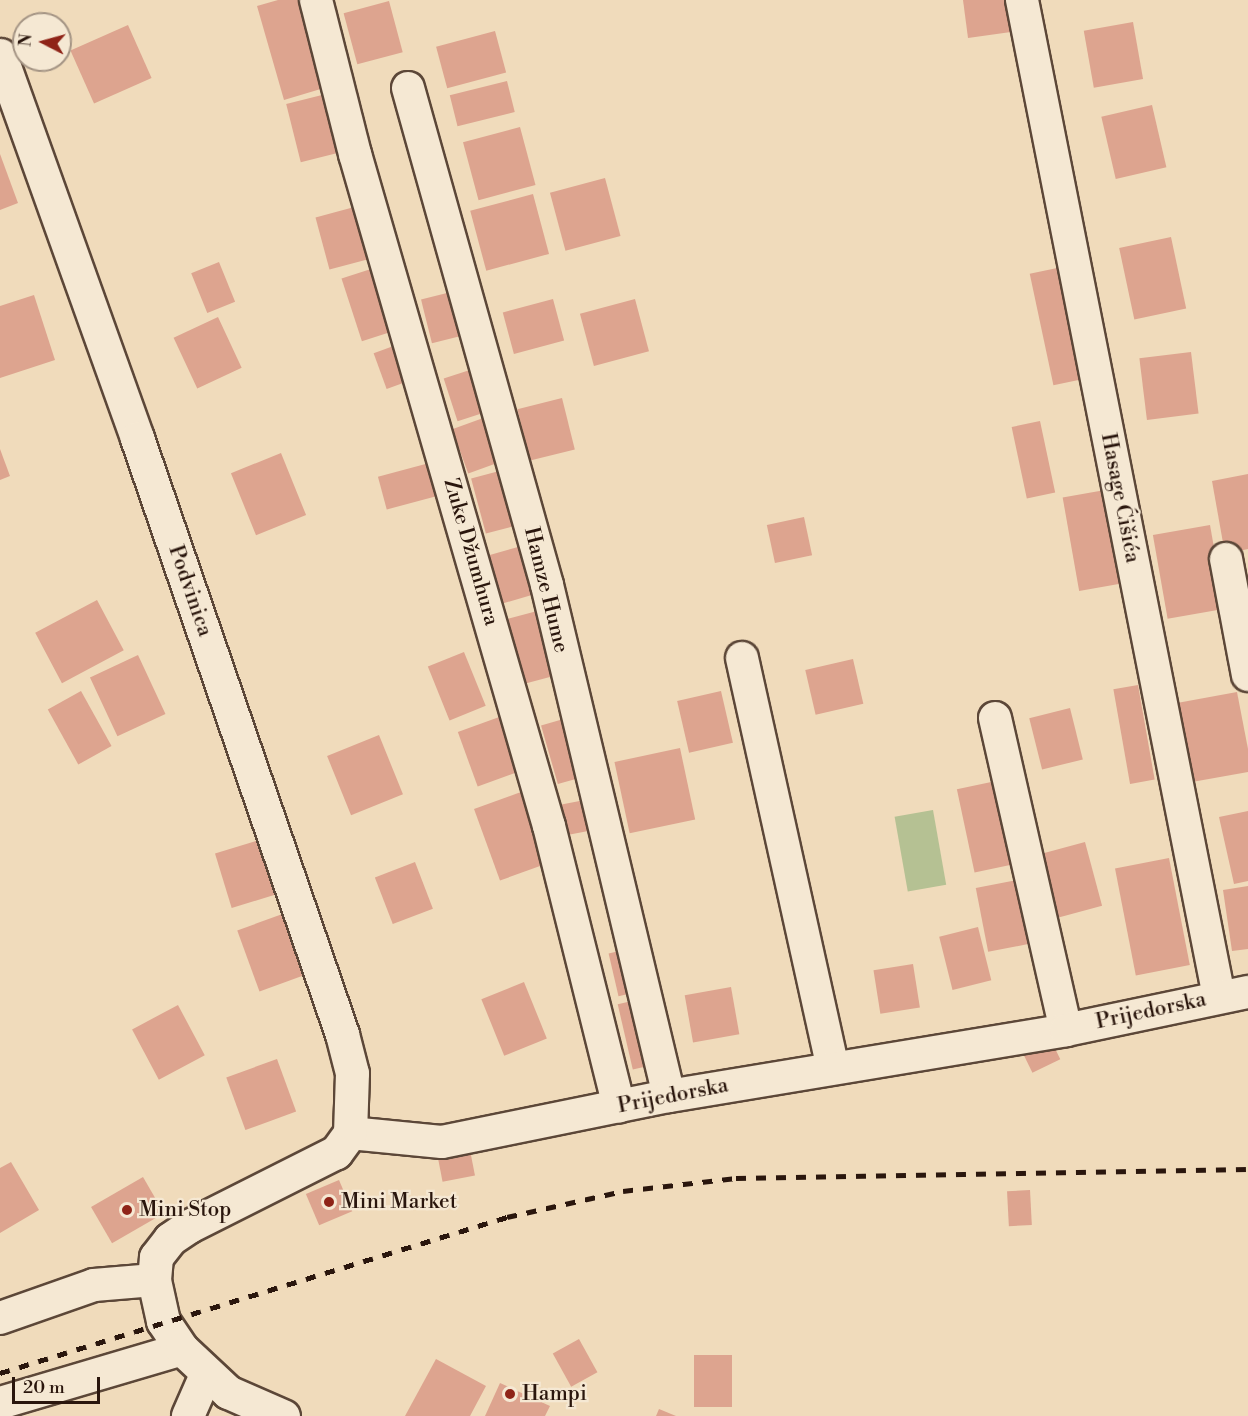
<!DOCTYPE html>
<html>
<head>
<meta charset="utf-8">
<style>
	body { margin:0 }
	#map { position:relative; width:1248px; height:1416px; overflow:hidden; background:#f0dbbb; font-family:"Libre Bodoni",serif }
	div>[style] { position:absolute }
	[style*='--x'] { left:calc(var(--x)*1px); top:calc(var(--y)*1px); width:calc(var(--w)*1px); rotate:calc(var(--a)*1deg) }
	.green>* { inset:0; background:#b5c193; transform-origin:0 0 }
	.building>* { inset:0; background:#dda48f; transform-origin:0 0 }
	.roads { filter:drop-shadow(2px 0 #5c4738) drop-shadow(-2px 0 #5c4738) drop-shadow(0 2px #5c4738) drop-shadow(0 -2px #5c4738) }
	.minor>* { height:32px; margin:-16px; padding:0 16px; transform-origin:16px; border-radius:16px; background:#f5e8d3 }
	.tertiary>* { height:33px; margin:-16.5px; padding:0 16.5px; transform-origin:16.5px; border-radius:16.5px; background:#f5e8d3 }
	.rail>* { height:4.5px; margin-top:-2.25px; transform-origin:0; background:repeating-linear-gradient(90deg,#2a160d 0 10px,transparent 0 20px) }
	.dots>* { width:16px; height:16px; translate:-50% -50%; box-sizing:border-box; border:3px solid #f5e8d3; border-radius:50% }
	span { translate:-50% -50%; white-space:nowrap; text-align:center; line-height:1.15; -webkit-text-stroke:4.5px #f5e8d3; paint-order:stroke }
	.street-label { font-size:21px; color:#2a160d }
	.poi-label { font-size:21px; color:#2a160d }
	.left { translate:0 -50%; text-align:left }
	.north { position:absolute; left:12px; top:12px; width:60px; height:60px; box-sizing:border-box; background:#f5e8d3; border:2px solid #a49484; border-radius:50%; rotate:276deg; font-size:16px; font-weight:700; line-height:24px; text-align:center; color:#2a160d }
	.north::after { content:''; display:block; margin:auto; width:21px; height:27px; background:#8f2418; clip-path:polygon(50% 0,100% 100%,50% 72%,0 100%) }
	.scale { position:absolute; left:12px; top:1377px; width:88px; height:27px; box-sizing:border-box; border:3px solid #2a160d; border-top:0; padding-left:8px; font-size:18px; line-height:21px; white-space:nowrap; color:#2a160d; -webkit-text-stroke:4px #f5e8d3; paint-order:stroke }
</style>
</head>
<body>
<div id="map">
	<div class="green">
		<div style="left:933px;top:810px;width:76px;height:39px;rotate:80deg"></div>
	</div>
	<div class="building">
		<div style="clip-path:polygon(278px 0,298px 0,324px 88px,284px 100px,257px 6px)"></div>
		<div style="clip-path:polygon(963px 0,1014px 0,1018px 31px,968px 38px)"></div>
		<div style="left:389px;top:1px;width:53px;height:47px;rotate:75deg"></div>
		<div style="left:1133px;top:22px;width:58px;height:50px;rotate:80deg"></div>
		<div style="left:128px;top:25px;width:58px;height:63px;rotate:66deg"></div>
		<div style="left:495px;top:31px;width:43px;height:61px;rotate:75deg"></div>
		<div style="left:507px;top:81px;width:32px;height:59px;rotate:76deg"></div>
		<div style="left:326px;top:94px;width:60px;height:41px;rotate:76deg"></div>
		<div style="left:1152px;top:105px;width:64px;height:52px;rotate:77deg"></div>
		<div style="left:520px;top:127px;width:60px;height:59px;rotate:75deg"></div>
		<div style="clip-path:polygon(0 154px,18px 203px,0 210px)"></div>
		<div style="left:605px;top:178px;width:60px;height:57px;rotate:75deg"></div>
		<div style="left:533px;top:194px;width:62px;height:65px;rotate:75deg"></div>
		<div style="left:358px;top:206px;width:54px;height:44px;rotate:75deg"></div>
		<div style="left:1171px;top:237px;width:73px;height:53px;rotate:78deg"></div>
		<div style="left:219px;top:262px;width:43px;height:30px;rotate:68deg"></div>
		<div style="left:1062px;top:267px;width:114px;height:33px;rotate:78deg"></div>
		<div style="left:371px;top:269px;width:66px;height:31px;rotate:72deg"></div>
		<div style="left:455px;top:291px;width:45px;height:35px;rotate:76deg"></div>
		<div style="clip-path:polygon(34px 295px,55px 360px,0 378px,0 306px)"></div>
		<div style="left:553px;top:299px;width:43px;height:52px;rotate:75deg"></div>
		<div style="left:635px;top:299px;width:54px;height:57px;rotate:75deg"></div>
		<div style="left:218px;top:317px;width:56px;height:49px;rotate:65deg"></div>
		<div style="left:399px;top:344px;width:38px;height:27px;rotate:70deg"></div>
		<div style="left:1191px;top:352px;width:62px;height:52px;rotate:83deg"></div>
		<div style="left:476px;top:368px;width:45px;height:34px;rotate:72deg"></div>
		<div style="left:562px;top:398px;width:53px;height:46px;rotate:76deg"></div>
		<div style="left:486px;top:417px;width:47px;height:36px;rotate:70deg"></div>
		<div style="left:1040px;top:421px;width:73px;height:29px;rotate:78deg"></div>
		<div style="clip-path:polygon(0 449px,10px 476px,0 480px)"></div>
		<div style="left:281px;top:453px;width:67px;height:54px;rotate:68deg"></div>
		<div style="left:433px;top:462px;width:34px;height:57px;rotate:75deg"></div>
		<div style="left:503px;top:470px;width:57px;height:33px;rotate:75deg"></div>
		<div style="clip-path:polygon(1248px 474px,1248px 549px,1225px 554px,1212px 481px)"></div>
		<div style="left:1105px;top:490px;width:95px;height:43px;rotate:80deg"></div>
		<div style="left:804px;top:517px;width:39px;height:38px;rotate:78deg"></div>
		<div style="left:1210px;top:525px;width:85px;height:58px;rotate:80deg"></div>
		<div style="left:518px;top:547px;width:50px;height:33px;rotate:74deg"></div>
		<div style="left:97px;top:600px;width:57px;height:70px;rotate:62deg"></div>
		<div style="left:541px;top:610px;width:67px;height:35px;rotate:75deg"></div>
		<div style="left:464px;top:652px;width:58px;height:39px;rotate:68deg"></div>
		<div style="left:138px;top:655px;width:65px;height:53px;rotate:65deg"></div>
		<div style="left:853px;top:659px;width:46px;height:49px;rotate:77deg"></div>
		<div style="left:1138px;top:685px;width:96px;height:25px;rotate:80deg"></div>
		<div style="left:81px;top:691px;width:63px;height:38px;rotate:61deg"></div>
		<div style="left:721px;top:691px;width:53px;height:45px;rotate:77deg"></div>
		<div style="clip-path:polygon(1237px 692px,1248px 749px,1248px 772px,1192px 782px,1177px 703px)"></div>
		<div style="left:1070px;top:708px;width:53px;height:42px;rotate:76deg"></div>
		<div style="left:502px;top:716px;width:58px;height:47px;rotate:70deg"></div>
		<div style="left:567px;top:718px;width:61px;height:27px;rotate:74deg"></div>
		<div style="left:379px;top:735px;width:64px;height:56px;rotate:68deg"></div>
		<div style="left:680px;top:748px;width:73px;height:67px;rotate:78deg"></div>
		<div style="left:996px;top:781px;width:85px;height:40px;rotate:78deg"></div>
		<div style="left:521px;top:792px;width:76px;height:50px;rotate:70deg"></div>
		<div style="left:590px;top:799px;width:31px;height:29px;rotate:79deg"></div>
		<div style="clip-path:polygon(1248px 811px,1248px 881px,1234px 884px,1219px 817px)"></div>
		<div style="left:259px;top:840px;width:57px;height:46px;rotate:73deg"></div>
		<div style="left:1085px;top:842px;width:66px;height:45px;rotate:75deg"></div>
		<div style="left:1169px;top:858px;width:109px;height:55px;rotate:79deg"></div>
		<div style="left:415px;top:862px;width:50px;height:43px;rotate:69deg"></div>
		<div style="left:1017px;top:880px;width:65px;height:42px;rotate:79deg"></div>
		<div style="clip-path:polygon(1248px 886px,1248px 949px,1232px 951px,1223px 890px)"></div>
		<div style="left:288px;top:912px;width:65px;height:54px;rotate:70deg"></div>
		<div style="left:978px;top:927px;width:55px;height:40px;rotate:76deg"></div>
		<div style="left:632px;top:948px;width:44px;height:24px;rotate:77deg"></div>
		<div style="left:913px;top:964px;width:44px;height:40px;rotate:81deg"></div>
		<div style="left:524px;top:982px;width:61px;height:46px;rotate:68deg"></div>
		<div style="left:731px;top:987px;width:48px;height:47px;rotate:80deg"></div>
		<div style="left:645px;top:998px;width:67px;height:28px;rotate:77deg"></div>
		<div style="left:178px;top:1005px;width:57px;height:52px;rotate:62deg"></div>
		<div style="left:1048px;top:1034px;width:28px;height:31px;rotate:64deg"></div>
		<div style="left:277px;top:1059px;width:56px;height:54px;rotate:70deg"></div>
		<div style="left:470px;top:1150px;width:26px;height:33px;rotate:79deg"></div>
		<div style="clip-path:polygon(11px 1162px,39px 1210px,0 1233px,0 1168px)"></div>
		<div style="left:143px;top:1177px;width:42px;height:60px;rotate:60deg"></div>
		<div style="left:339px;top:1180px;width:34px;height:36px;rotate:67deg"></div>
		<div style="left:1030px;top:1190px;width:35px;height:23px;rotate:87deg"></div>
		<div style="left:579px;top:1339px;width:38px;height:30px;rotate:61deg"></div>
		<div style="left:694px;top:1355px;width:38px;height:52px"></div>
		<div style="clip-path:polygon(436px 1359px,486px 1386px,470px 1416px,405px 1416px)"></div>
		<div style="clip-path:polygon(500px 1383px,550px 1406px,545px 1416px,485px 1416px)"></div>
		<div style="clip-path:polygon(659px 1409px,676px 1416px,656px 1416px)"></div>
	</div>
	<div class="roads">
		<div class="minor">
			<div style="--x:316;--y:0;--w:159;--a:75.8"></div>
			<div style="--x:355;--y:154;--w:699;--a:73.9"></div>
			<div style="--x:549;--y:826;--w:289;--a:76"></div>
			<div style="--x:1022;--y:0;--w:1016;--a:78.82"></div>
			<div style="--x:408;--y:88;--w:516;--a:74.37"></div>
			<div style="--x:547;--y:585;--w:525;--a:76.57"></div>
			<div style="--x:1226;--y:559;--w:118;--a:79.3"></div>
			<div style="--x:742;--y:658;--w:420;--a:77.5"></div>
			<div style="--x:995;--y:718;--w:320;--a:77.2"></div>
			<div style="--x:350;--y:1133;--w:92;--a:5.6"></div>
			<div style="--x:442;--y:1142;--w:232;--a:-11.5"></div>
			<div style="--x:669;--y:1096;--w:402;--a:-9.4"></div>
			<div style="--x:1066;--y:1030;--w:186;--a:-11.8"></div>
			<div style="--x:0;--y:1318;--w:100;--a:-19.3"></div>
			<div style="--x:94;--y:1285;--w:60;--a:-4.8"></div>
			<div style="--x:0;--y:1403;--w:190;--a:-16.5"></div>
			<div style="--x:188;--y:1416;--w:45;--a:-66.3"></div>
		</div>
		<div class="tertiary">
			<div style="--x:0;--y:55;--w:407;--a:70.3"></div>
			<div style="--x:137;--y:438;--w:630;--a:71.02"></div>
			<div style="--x:342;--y:1034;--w:40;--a:75.6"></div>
			<div style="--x:352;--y:1073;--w:60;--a:91.9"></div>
			<div style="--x:350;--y:1133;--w:24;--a:126"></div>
			<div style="--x:336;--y:1152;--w:165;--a:153.3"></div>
			<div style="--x:189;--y:1226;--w:23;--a:146"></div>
			<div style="--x:170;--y:1239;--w:23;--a:128"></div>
			<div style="--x:156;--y:1257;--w:23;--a:95"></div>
			<div style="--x:154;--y:1280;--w:42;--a:77.6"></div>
			<div style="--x:163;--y:1321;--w:34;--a:56"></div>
			<div style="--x:182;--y:1349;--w:63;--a:43.1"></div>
			<div style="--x:228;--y:1392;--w:60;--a:23.6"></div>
		</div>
	</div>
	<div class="rail">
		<div style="--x:0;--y:1373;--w:530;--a:-17.1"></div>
		<div style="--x:507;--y:1217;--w:119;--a:-12.6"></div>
		<div style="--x:623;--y:1191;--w:114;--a:-6.6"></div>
		<div style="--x:736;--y:1178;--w:512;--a:-1.01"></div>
	</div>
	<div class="dots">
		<div style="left:329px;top:1202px;background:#8f2418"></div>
		<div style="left:127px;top:1210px;background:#8f2418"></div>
		<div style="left:510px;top:1394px;background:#8f2418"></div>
	</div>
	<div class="street-label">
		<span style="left:1120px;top:498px;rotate:79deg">Hasage Ćišića</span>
		<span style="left:471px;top:552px;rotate:74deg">Zuke Džumhura</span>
		<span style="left:546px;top:590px;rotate:76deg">Hamze Hume</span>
		<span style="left:190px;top:591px;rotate:71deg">Podvinica</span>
		<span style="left:1151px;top:1011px;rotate:-12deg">Prijedorska</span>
		<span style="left:673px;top:1096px;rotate:-11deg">Prijedorska</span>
	</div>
	<div class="poi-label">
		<span class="left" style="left:341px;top:1202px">Mini Market</span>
		<span class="left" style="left:139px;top:1210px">Mini Stop</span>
		<span class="left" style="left:522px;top:1394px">Hampi</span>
	</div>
	<div class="north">N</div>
	<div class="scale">20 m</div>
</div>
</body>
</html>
